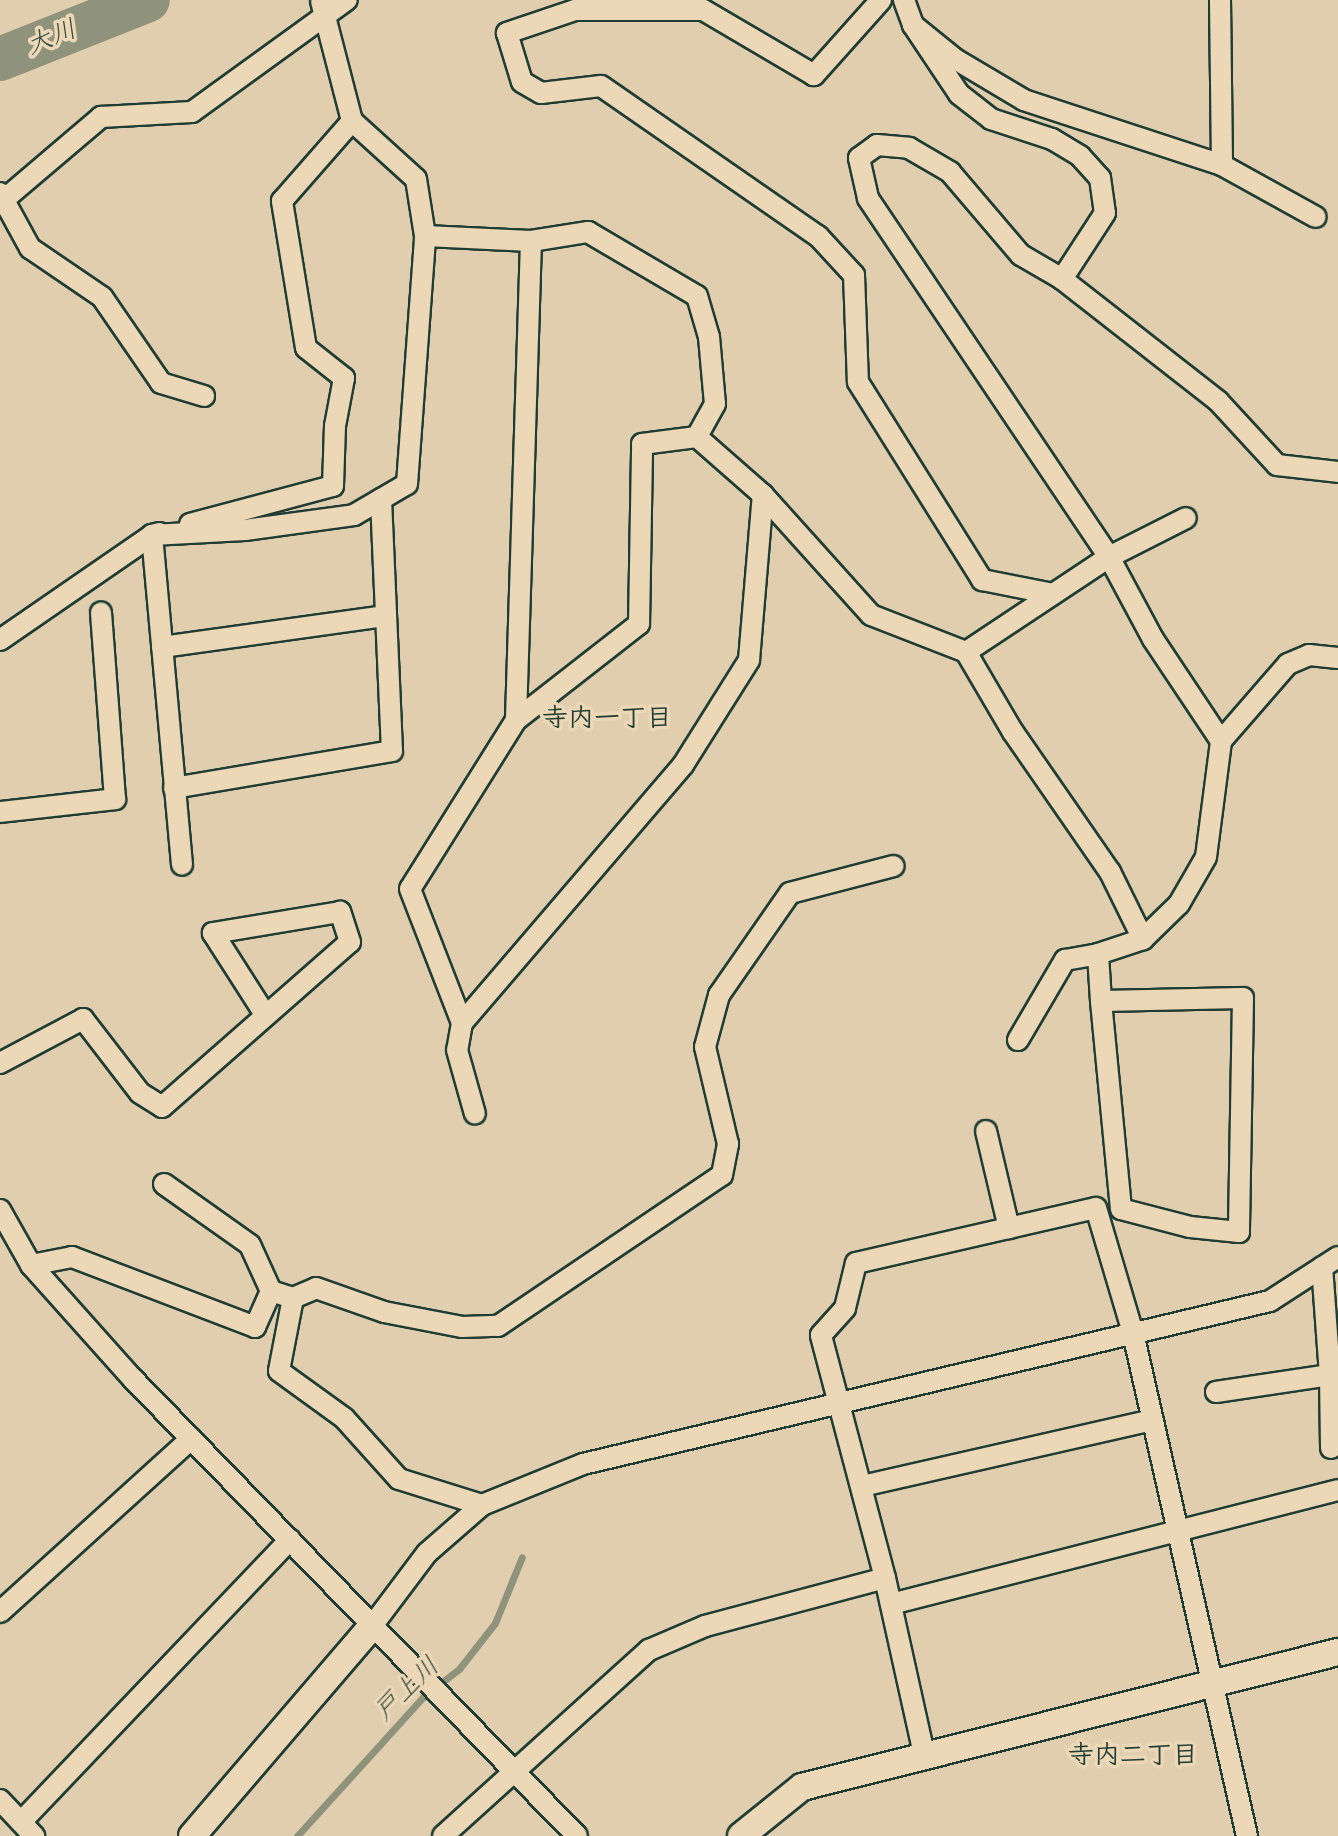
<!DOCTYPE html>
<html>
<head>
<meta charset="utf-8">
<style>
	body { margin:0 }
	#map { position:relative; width:1338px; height:1836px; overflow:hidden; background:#e0ceae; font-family:Kalam,"Klee One",sans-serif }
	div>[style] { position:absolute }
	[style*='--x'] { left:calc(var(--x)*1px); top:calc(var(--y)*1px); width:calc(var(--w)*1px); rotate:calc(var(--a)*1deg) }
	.stream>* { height:7px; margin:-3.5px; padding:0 3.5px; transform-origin:3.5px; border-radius:3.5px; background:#90937c }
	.river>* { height:44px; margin:-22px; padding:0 22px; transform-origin:22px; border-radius:22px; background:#90937c }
	.roads { filter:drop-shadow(2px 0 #1f3d34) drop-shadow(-2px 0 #1f3d34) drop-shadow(0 2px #1f3d34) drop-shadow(0 -2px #1f3d34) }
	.minor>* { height:20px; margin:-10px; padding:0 10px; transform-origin:10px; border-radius:10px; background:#ecd7b6 }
	.tertiary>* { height:26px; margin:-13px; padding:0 13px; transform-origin:13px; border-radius:13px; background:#ecd7b6 }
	span { translate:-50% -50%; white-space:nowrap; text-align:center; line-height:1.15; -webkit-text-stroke:7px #ecd7b6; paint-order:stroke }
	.water-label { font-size:26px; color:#304a3f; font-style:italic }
	.neighbourhood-label { font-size:26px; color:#1f3d34; font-weight:700 }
</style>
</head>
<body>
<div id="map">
	<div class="stream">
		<div style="--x:297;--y:1836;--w:188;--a:-47.8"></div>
		<div style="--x:423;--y:1697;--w:46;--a:-37.9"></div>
		<div style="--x:459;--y:1669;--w:58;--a:-52"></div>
		<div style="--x:495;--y:1623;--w:71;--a:-67.8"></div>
	</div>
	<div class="river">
		<div style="--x:0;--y:59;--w:159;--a:-21.7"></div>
	</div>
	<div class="roads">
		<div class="minor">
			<div style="--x:881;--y:0;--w:101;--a:131.8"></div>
			<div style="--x:814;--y:75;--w:129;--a:-149.6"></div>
			<div style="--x:703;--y:10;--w:128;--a:180"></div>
			<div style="--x:575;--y:10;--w:72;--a:161.3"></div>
			<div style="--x:507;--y:33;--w:51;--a:73"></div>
			<div style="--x:522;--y:82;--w:22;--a:30"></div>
			<div style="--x:541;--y:93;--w:60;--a:-6.7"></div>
			<div style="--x:601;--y:86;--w:264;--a:34.7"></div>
			<div style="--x:818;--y:236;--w:53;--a:47.3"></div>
			<div style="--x:854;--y:275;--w:107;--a:87.9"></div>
			<div style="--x:858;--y:382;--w:234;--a:57.9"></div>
			<div style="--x:982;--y:580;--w:72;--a:11.2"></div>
			<div style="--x:904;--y:0;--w:27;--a:70"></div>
			<div style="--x:913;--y:25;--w:83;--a:56.3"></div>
			<div style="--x:959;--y:94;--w:41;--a:38"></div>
			<div style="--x:991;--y:119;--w:64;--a:18.2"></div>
			<div style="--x:1052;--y:139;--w:33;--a:31"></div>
			<div style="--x:1080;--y:156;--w:30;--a:48"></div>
			<div style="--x:1100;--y:178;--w:35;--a:82"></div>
			<div style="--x:1105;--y:213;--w:79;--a:123.1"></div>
			<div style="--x:1220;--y:0;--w:165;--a:89.3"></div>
			<div style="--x:321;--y:1;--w:124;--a:75.5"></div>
			<div style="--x:913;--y:25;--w:54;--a:39"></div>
			<div style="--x:955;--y:59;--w:80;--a:30.7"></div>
			<div style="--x:1024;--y:100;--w:208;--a:18.2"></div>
			<div style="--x:1222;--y:165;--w:107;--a:29"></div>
			<div style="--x:0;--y:193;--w:63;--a:61.4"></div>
			<div style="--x:30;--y:248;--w:87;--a:34.2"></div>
			<div style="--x:102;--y:297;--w:104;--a:55.5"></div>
			<div style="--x:161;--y:383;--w:45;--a:16.8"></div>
			<div style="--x:0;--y:203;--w:133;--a:-40.4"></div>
			<div style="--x:101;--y:117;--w:91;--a:-3.1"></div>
			<div style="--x:192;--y:112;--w:191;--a:-35.9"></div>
			<div style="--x:531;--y:241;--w:58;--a:-9"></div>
			<div style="--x:588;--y:232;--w:126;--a:30.4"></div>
			<div style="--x:697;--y:296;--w:43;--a:73.7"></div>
			<div style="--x:709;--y:337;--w:67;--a:84.9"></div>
			<div style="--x:715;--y:404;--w:38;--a:119"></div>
			<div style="--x:190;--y:524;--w:148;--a:-14.9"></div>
			<div style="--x:333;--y:486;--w:60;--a:-88.1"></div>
			<div style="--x:335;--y:426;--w:49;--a:-79.4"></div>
			<div style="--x:344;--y:378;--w:48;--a:-141.7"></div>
			<div style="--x:306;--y:348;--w:149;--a:-99.3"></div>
			<div style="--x:282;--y:201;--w:106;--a:-48.8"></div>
			<div style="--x:352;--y:121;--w:86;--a:42.2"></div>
			<div style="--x:416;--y:179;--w:58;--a:81"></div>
			<div style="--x:159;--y:533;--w:7;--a:164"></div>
			<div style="--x:152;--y:535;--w:331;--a:84.8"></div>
			<div style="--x:0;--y:640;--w:185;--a:-34.6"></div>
			<div style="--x:152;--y:535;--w:93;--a:-3.1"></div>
			<div style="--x:245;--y:530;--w:110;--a:-7.8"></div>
			<div style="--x:354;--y:515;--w:61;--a:-30.3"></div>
			<div style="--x:407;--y:484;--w:249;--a:-85.8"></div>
			<div style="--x:425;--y:236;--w:106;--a:2.7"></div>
			<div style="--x:531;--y:241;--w:479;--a:91.8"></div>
			<div style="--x:516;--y:720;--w:199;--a:122.1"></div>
			<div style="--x:410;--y:889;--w:144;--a:68.8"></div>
			<div style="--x:462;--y:1023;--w:340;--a:-49.4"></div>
			<div style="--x:683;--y:765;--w:124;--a:-57.8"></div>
			<div style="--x:749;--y:660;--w:166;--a:-85.2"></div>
			<div style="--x:763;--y:495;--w:161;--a:48"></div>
			<div style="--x:871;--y:615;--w:102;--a:21.3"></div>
			<div style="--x:966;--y:652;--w:93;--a:59.6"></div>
			<div style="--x:1013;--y:732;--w:170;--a:55.3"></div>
			<div style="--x:1110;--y:872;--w:75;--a:63.8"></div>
			<div style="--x:162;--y:647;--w:226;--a:-7.9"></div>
			<div style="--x:966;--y:652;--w:172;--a:-33.6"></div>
			<div style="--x:1109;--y:557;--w:86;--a:-26.9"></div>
			<div style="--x:516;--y:720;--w:156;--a:-38"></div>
			<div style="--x:639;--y:624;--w:180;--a:-89"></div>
			<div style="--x:642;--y:444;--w:55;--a:-7.3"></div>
			<div style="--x:697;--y:437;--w:88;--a:41.3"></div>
			<div style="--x:1221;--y:741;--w:123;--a:-123.7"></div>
			<div style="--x:1153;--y:639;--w:93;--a:-118.2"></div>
			<div style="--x:1109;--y:557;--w:432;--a:-123.9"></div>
			<div style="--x:868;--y:198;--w:41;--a:-102.7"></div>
			<div style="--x:859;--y:158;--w:22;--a:-36"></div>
			<div style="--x:877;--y:145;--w:32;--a:5"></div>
			<div style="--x:909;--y:148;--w:48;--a:30.3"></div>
			<div style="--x:950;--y:172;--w:109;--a:49.5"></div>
			<div style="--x:1021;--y:255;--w:48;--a:30.3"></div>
			<div style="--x:1062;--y:279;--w:198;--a:38"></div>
			<div style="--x:1218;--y:401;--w:87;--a:47.3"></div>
			<div style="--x:1277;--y:465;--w:61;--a:6.5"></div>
			<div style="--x:174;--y:788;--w:221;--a:-9.6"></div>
			<div style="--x:392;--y:751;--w:252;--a:-92.5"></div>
			<div style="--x:0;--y:812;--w:116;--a:-6.4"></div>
			<div style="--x:115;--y:799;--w:187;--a:-94.3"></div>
			<div style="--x:1101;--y:1001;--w:142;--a:-1.2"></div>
			<div style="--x:1243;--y:998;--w:234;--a:91"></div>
			<div style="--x:1239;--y:1232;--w:49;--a:-174.2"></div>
			<div style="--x:1190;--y:1227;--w:71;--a:-165.4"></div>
			<div style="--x:1121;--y:1209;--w:209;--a:-95.5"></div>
			<div style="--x:1101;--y:1001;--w:47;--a:-93.7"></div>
			<div style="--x:1098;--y:954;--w:47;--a:-18.4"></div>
			<div style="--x:1143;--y:939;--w:50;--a:-44.2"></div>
			<div style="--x:1179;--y:904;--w:54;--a:-60.1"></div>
			<div style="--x:1206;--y:857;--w:117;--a:-82.6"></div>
			<div style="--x:1221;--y:741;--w:102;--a:-49"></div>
			<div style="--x:1288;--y:664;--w:23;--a:-23"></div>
			<div style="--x:1309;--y:655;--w:29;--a:6"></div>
			<div style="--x:462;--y:1023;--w:27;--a:100"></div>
			<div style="--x:457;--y:1050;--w:66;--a:74.3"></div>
			<div style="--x:1018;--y:1040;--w:93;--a:-59.6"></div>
			<div style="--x:1065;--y:960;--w:34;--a:-10"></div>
			<div style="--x:0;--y:1063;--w:94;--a:-27.9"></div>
			<div style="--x:83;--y:1019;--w:93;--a:52.4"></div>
			<div style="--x:140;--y:1093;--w:26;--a:32"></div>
			<div style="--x:162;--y:1107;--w:250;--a:-41.3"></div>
			<div style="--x:350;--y:942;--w:32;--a:-108"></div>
			<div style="--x:340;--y:912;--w:129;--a:170.6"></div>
			<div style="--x:213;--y:933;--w:98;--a:57.4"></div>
			<div style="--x:986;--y:1131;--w:100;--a:76.7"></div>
			<div style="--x:164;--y:1184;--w:105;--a:35.3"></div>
			<div style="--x:250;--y:1245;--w:51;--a:65.5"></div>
			<div style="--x:0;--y:1210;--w:63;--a:60.6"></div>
			<div style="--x:31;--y:1265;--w:153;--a:48.2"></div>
			<div style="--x:133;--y:1379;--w:637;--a:45.83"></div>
			<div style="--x:31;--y:1265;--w:42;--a:-11"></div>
			<div style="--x:72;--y:1257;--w:196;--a:20.9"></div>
			<div style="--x:255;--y:1327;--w:39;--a:-66"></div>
			<div style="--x:271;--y:1291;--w:23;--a:18"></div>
			<div style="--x:293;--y:1298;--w:74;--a:100.9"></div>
			<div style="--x:279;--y:1371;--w:80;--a:35.9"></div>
			<div style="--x:344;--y:1418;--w:82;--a:48"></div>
			<div style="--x:399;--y:1479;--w:87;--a:17.4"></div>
			<div style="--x:293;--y:1298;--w:25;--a:-23"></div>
			<div style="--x:316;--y:1288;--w:72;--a:19.4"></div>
			<div style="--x:384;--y:1312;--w:79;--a:10.9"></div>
			<div style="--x:462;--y:1327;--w:36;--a:-2"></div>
			<div style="--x:498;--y:1326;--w:270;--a:-34"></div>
			<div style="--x:722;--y:1175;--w:32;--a:-79"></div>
			<div style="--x:728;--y:1144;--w:100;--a:-103.3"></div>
			<div style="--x:705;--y:1047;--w:54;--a:-74.9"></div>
			<div style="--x:719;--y:995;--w:124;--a:-55.2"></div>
			<div style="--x:790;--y:893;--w:107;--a:-14.6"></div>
			<div style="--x:1330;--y:1375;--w:73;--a:89.2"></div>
			<div style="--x:1216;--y:1392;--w:115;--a:-8.5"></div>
			<div style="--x:1330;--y:1375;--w:108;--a:-94.2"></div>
			<div style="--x:862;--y:1486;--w:298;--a:-12.8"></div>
			<div style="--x:891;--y:1604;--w:461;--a:-14.3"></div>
			<div style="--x:0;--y:1612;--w:258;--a:-42.2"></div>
			<div style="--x:372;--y:1626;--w:91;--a:-53"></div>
			<div style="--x:427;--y:1553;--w:73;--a:-41.1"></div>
			<div style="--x:482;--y:1505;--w:109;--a:-22.1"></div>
			<div style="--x:583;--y:1464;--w:706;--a:-13.35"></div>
			<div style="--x:1270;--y:1301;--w:81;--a:-32.9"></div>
			<div style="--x:924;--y:1754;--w:180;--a:-102.5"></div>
			<div style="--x:885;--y:1578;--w:251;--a:-104.8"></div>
			<div style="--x:821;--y:1335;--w:36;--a:-48"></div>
			<div style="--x:845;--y:1308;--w:46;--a:-76.3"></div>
			<div style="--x:856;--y:1263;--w:246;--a:-12.9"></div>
			<div style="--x:1096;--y:1208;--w:130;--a:73.5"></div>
			<div style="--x:1133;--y:1333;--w:516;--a:77.23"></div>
			<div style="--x:0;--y:1800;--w:50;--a:46.6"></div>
			<div style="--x:21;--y:1822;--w:390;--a:-46.4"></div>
			<div style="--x:443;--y:1836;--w:278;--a:-42.1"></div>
			<div style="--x:649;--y:1650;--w:61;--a:-23.2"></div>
			<div style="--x:705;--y:1626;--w:186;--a:-14.9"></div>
		</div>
		<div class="tertiary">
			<div style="--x:192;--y:1836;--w:277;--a:-49.4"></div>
			<div style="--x:741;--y:1836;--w:78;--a:-38.8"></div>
			<div style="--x:802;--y:1787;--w:553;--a:-14.14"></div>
		</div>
	</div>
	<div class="water-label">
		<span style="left:52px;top:39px;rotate:-22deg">大川</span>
		<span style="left:408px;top:1690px;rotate:-44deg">戸上川</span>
	</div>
	<div class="neighbourhood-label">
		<span style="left:607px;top:720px">寺内一丁目</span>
		<span style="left:1133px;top:1757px">寺内二丁目</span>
	</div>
</div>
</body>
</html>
